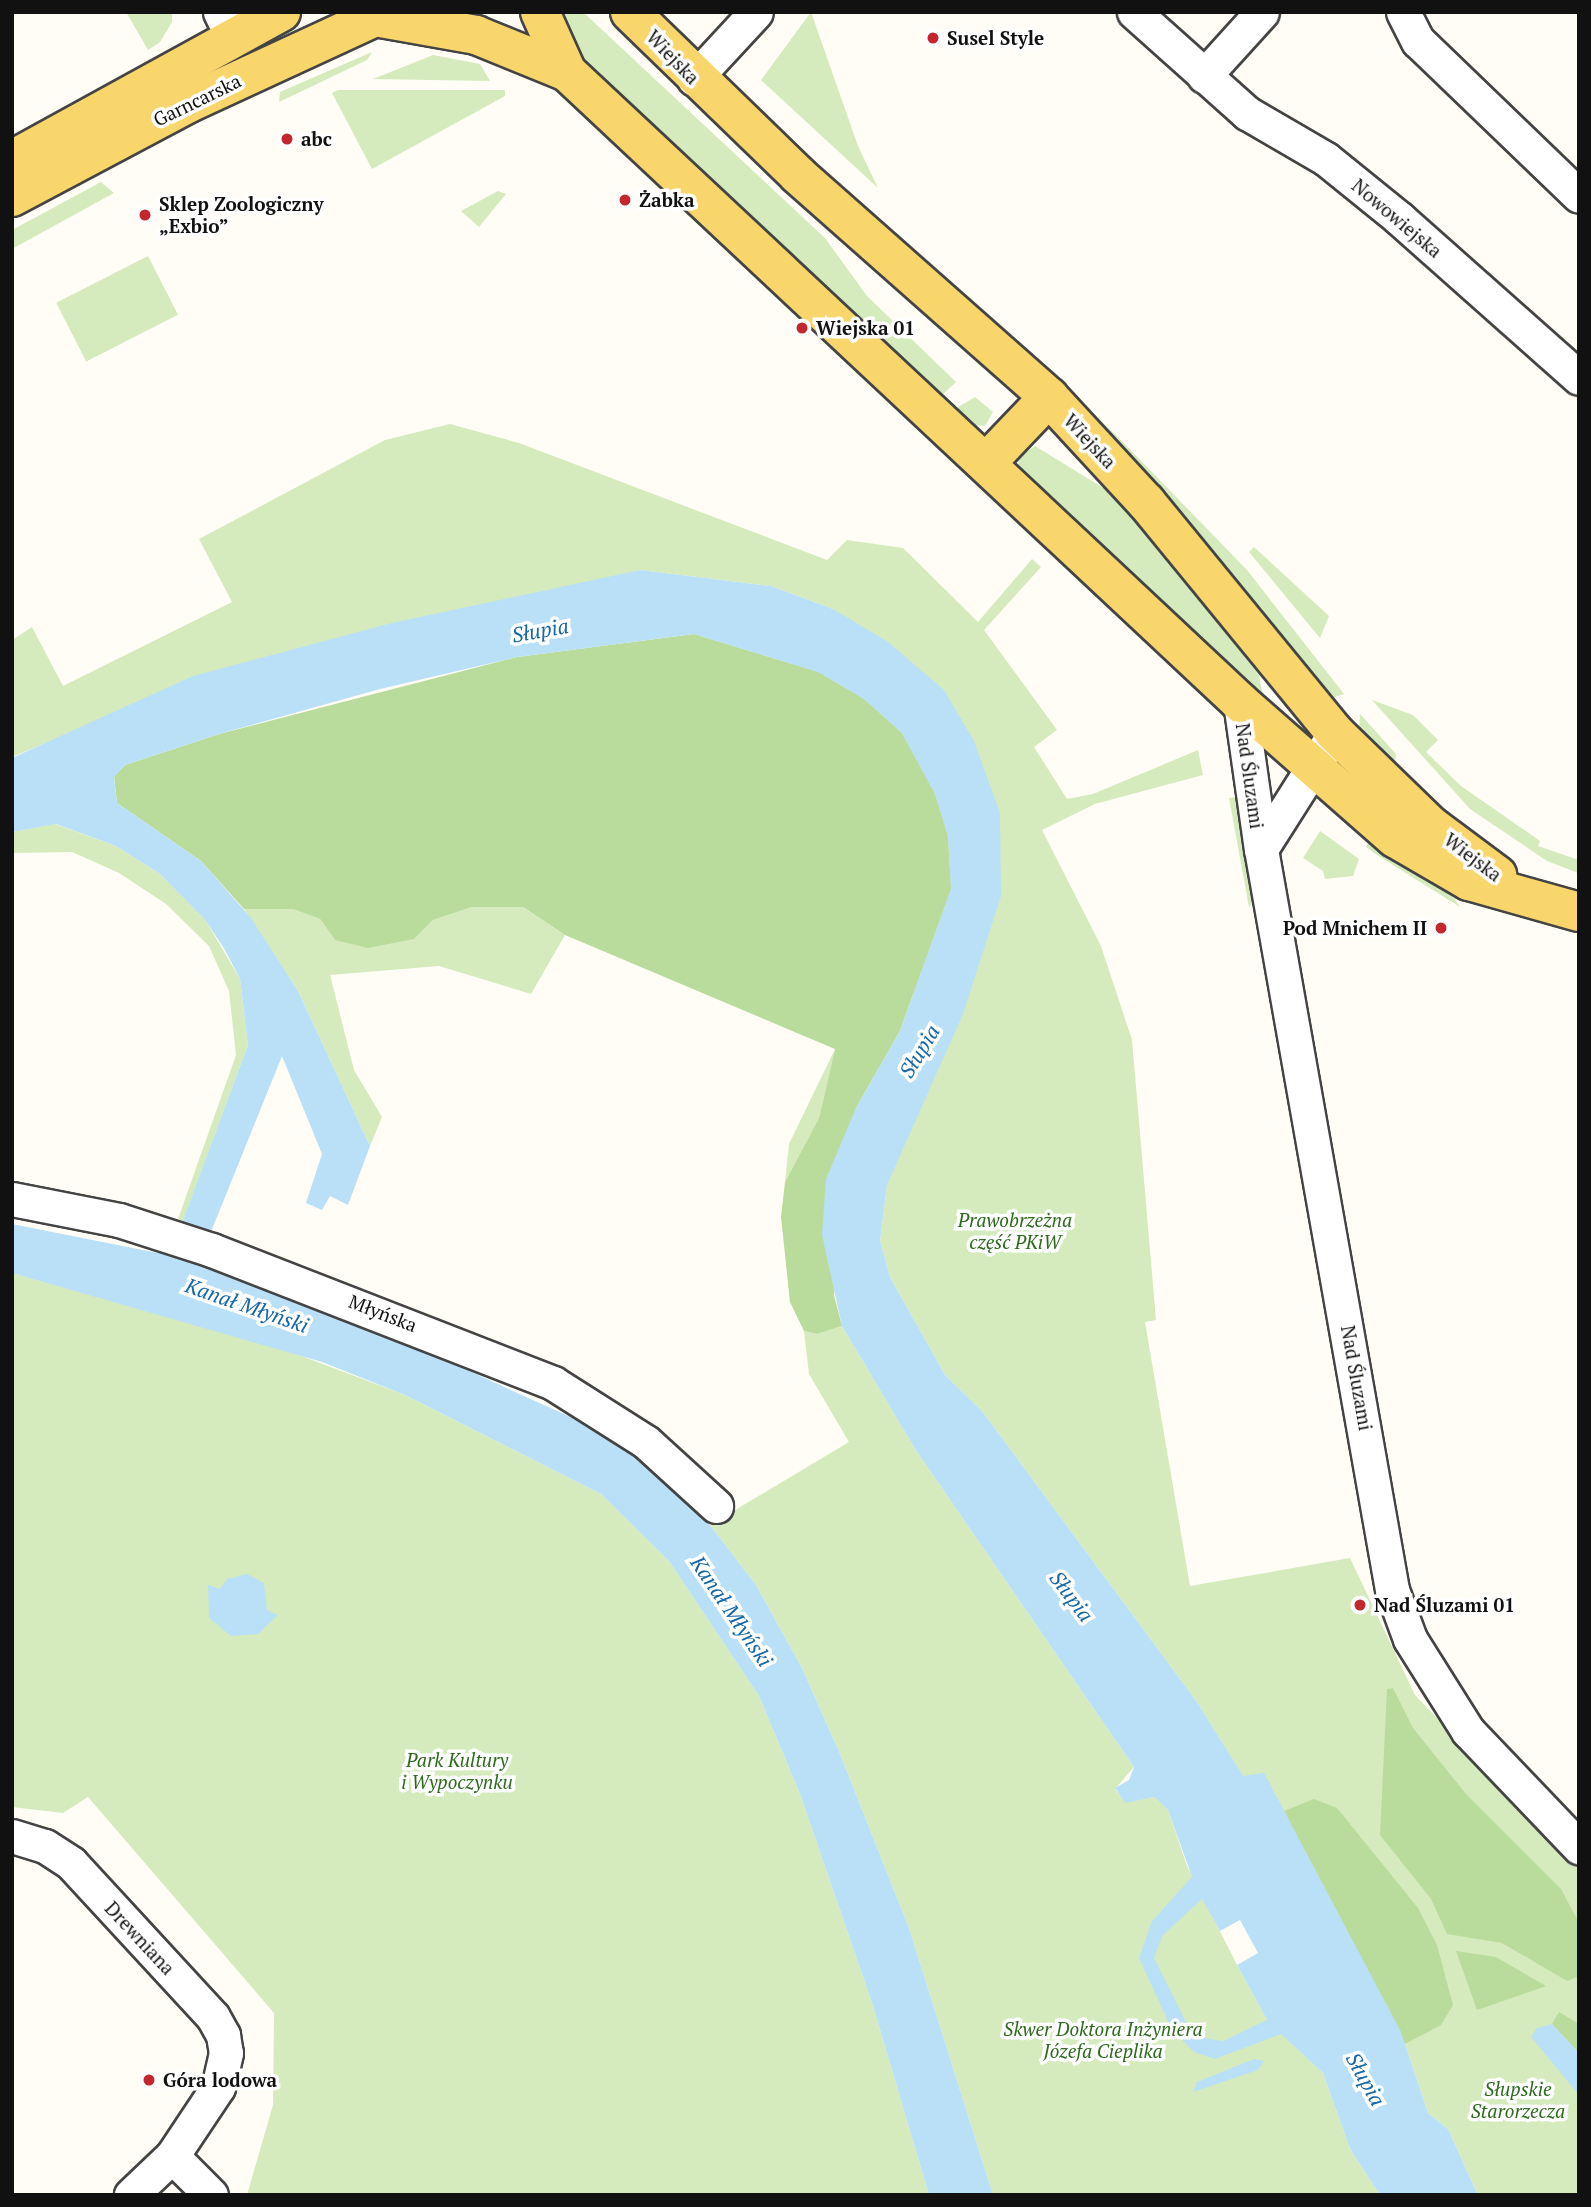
<!DOCTYPE html>
<html>
<head>
<meta charset="utf-8">
<style>
	body { margin:0 }
	#map { position:relative; width:1591px; height:2207px; overflow:hidden; background:#fffdf5; font-family:"PT Serif",serif }
	div>[style] { position:absolute }
	[style*='--x'] { left:calc(var(--x)*1px); top:calc(var(--y)*1px); width:calc(var(--w)*1px); rotate:calc(var(--a)*1deg) }
	.green>* { inset:0; background:#d5ebbd; transform-origin:0 0 }
	.forest>* { inset:0; background:#b9dc9c }
	.water>* { inset:0; background:#b9e0f7 }
	.roads { filter:drop-shadow(2px 0 #444) drop-shadow(-2px 0 #444) drop-shadow(0 2px #444) drop-shadow(0 -2px #444) }
	.minor>* { height:33px; margin:-16.5px; padding:0 16.5px; transform-origin:16.5px; border-radius:16.5px; background:#fff }
	.major>* { height:38px; margin:-19px; padding:0 19px; transform-origin:19px; border-radius:19px; background:#f9d66b }
	.dots>* { width:19px; height:19px; translate:-50% -50%; box-sizing:border-box; border:4px solid #fff; border-radius:50% }
	span { translate:-50% -50%; white-space:nowrap; text-align:center; line-height:1.15; -webkit-text-stroke:7px #fff; paint-order:stroke }
	.poi-label { font-size:19px; color:#111; font-weight:700 }
	.left { translate:0 -50%; text-align:left }
	.right { translate:-100% -50%; text-align:right }
	.street-label { font-size:19px; color:#111 }
	.park-label { font-size:19px; color:#2f6b1f; font-style:italic }
	.water-label { font-size:21px; color:#1768a6; font-style:italic }
	.frame { position:absolute; inset:0; border:14px solid #111; pointer-events:none }
</style>
</head>
<body>
<div id="map">
	<div class="green">
		<div style="clip-path:polygon(126px 12px,172px 12px,172px 22px,160px 42px,148px 50px)"></div>
		<div style="clip-path:polygon(568px 12px,583px 12px,825px 238px,867px 296px,956px 382px,940px 397px,590px 70px,555px 19px)"></div>
		<div style="clip-path:polygon(811px 12px,858px 146px,878px 188px,761px 80px)"></div>
		<div style="clip-path:polygon(372px 52px,367px 60px,279px 102px,280px 92px)"></div>
		<div style="clip-path:polygon(433px 55px,480px 64px,490px 81px,373px 79px)"></div>
		<div style="clip-path:polygon(338px 90px,505px 90px,505px 96px,372px 169px,332px 93px)"></div>
		<div style="clip-path:polygon(101px 182px,114px 193px,12px 249px,12px 230px)"></div>
		<div style="clip-path:polygon(498px 191px,506px 194px,479px 227px,461px 211px)"></div>
		<div style="left:148px;top:256px;width:66px;height:103px;rotate:63deg"></div>
		<div style="clip-path:polygon(1023px 350px,1115px 434px,1247px 570px,1344px 694px,1329px 699px,1131px 457px)"></div>
		<div style="clip-path:polygon(975px 397px,993px 412px,985px 426px,970px 425px,953px 410px)"></div>
		<div style="clip-path:polygon(450px 424px,519px 443px,827px 560px,847px 540px,903px 548px,978px 622px,1032px 559px,1041px 567px,984px 630px,1057px 730px,1034px 747px,1067px 799px,1093px 794px,1198px 750px,1203px 775px,1095px 804px,1042px 830px,1101px 946px,1132px 1040px,1156px 1320px,1145px 1322px,1190px 1586px,1350px 1558px,1415px 1695px,1579px 1868px,1579px 2195px,1478px 2195px,1448px 2129px,1428px 2113px,1401px 2032px,1297px 1835px,1243px 1777px,1197px 1702px,982px 1411px,945px 1375px,890px 1277px,880px 1241px,887px 1185px,930px 1079px,833px 609px,771px 586px,640px 570px,101px 720px,12px 757px,12px 640px,32px 627px,63px 686px,232px 602px,199px 539px,385px 440px)"></div>
		<div style="clip-path:polygon(1035px 446px,1105px 489px,1141px 524px,1259px 675px,1263px 697px,1033px 485px,1019px 470px,1018px 458px)"></div>
		<div style="clip-path:polygon(1254px 547px,1329px 616px,1320px 638px,1249px 552px)"></div>
		<div style="clip-path:polygon(1372px 700px,1413px 715px,1438px 740px,1426px 752px,1461px 786px,1540px 841px,1538px 846px,1579px 860px,1578px 873px,1547px 861px,1470px 809px)"></div>
		<div style="clip-path:polygon(1360px 714px,1396px 754px,1395px 770px,1359px 731px)"></div>
		<div style="clip-path:polygon(1236px 797px,1254px 901px,1249px 907px,1229px 798px)"></div>
		<div style="clip-path:polygon(55px 824px,116px 846px,160px 874px,206px 921px,240px 979px,248px 1045px,183px 1221px,178px 1219px,236px 1055px,229px 991px,209px 946px,166px 904px,119px 873px,72px 852px,12px 853px,12px 832px)"></div>
		<div style="clip-path:polygon(1320px 831px,1359px 859px,1353px 876px,1325px 879px,1323px 871px,1303px 858px)"></div>
		<div style="clip-path:polygon(1370px 839px,1454px 898px,1460px 907px,1377px 855px,1366px 847px)"></div>
		<div style="clip-path:polygon(472px 907px,523px 907px,565px 935px,531px 994px,439px 966px,330px 975px,354px 1070px,382px 1117px,370px 1146px,298px 991px,244px 909px,293px 909px,320px 919px,335px 940px,414px 939px,433px 920px)"></div>
		<div style="clip-path:polygon(835px 1049px,819px 1118px,785px 1182px,789px 1144px)"></div>
		<div style="clip-path:polygon(12px 1273px,275px 1346px,405px 1395px,601px 1494px,669px 1561px,759px 1696px,800px 1794px,873px 2006px,929px 2195px,247px 2195px,273px 2105px,274px 2013px,88px 1797px,63px 1813px,12px 1807px)"></div>
		<div style="clip-path:polygon(842px 1326px,915px 1449px,1134px 1767px,1115px 1789px,1125px 1802px,1154px 1797px,1168px 1810px,1187px 1866px,1237px 1965px,1267px 2020px,1323px 2073px,1350px 2149px,1380px 2195px,993px 2195px,909px 1928px,840px 1754px,802px 1668px,756px 1585px,710px 1525px,849px 1442px,809px 1374px,804px 1331px,817px 1334px)"></div>
	</div>
	<div class="forest">
		<div style="clip-path:polygon(694px 634px,819px 672px,864px 699px,902px 733px,935px 794px,948px 836px,951px 889px,900px 1031px,856px 1108px,834px 1295px,842px 1326px,817px 1334px,804px 1331px,790px 1302px,781px 1217px,785px 1182px,819px 1118px,835px 1049px,565px 935px,523px 907px,472px 907px,433px 920px,414px 939px,368px 948px,335px 940px,320px 919px,293px 909px,244px 909px,201px 861px,117px 803px,114px 776px,125px 765px,219px 734px,517px 657px)"></div>
		<div style="clip-path:polygon(1393px 1688px,1413px 1728px,1466px 1794px,1561px 1889px,1579px 1923px,1579px 1976px,1567px 1981px,1502px 1943px,1447px 1934px,1431px 1899px,1380px 1835px,1387px 1689px)"></div>
		<div style="clip-path:polygon(1314px 1799px,1337px 1808px,1418px 1908px,1437px 1945px,1453px 2005px,1441px 2025px,1405px 2044px,1284px 1811px)"></div>
		<div style="clip-path:polygon(1456px 1951px,1496px 1957px,1546px 1986px,1477px 2010px)"></div>
		<div style="clip-path:polygon(1559px 2012px,1579px 2024px,1579px 2053px,1552px 2024px)"></div>
	</div>
	<div class="water">
		<div style="clip-path:polygon(evenodd,640px 570px,771px 586px,833px 609px,888px 642px,944px 690px,974px 741px,1000px 813px,1001px 896px,963px 1014px,887px 1185px,880px 1241px,890px 1277px,945px 1375px,982px 1411px,1197px 1702px,1243px 1776px,1264px 1773px,1401px 2032px,1428px 2113px,1448px 2129px,1478px 2195px,1380px 2195px,1350px 2149px,1323px 2073px,1281px 2034px,1215px 2059px,1194px 2052px,1172px 2030px,1139px 1958px,1152px 1921px,1192px 1877px,1168px 1810px,1154px 1797px,1125px 1803px,1115px 1788px,1129px 1780px,1134px 1767px,915px 1449px,842px 1326px,822px 1235px,826px 1179px,856px 1108px,900px 1031px,951px 889px,948px 836px,935px 794px,902px 733px,864px 699px,818px 672px,694px 634px,517px 657px,380px 689px,219px 734px,125px 765px,114px 777px,117px 803px,201px 861px,251px 918px,298px 991px,370px 1146px,348px 1205px,330px 1196px,322px 1210px,306px 1203px,322px 1154px,282px 1056px,200px 1259px,210px 1269px,263px 1289px,275px 1283px,577px 1420px,622px 1446px,710px 1525px,756px 1585px,802px 1668px,840px 1754px,909px 1928px,993px 2195px,929px 2195px,873px 2006px,800px 1794px,759px 1696px,669px 1561px,601px 1494px,405px 1395px,322px 1362px,12px 1273px,12px 1224px,158px 1253px,172px 1250px,248px 1045px,240px 979px,225px 950px,206px 921px,160px 874px,116px 846px,56px 824px,12px 832px,12px 758px,193px 676px,392px 623px,640px 570px,1202px 1899px,1220px 1931px,1240px 1920px,1258px 1953px,1237px 1965px,1267px 2020px,1223px 2041px,1203px 2038px,1188px 2026px,1154px 1958px,1162px 1936px,1202px 1899px)"></div>
		<div style="clip-path:polygon(247px 1574px,264px 1583px,267px 1610px,278px 1615px,258px 1634px,231px 1636px,209px 1618px,208px 1585px,220px 1589px,227px 1579px)"></div>
		<div style="clip-path:polygon(1552px 2024px,1579px 2053px,1579px 2095px,1531px 2037px,1537px 2028px)"></div>
		<div style="clip-path:polygon(1254px 2059px,1264px 2061px,1258px 2070px,1193px 2092px,1197px 2082px)"></div>
	</div>
	<div class="roads">
		<div class="minor">
			<div style="--x:220;--y:12;--w:30;--a:64"></div>
			<div style="--x:1134;--y:12;--w:152;--a:41.8"></div>
			<div style="--x:1247;--y:113;--w:91;--a:30.2"></div>
			<div style="--x:1326;--y:159;--w:95;--a:39"></div>
			<div style="--x:1400;--y:219;--w:239;--a:41.6"></div>
			<div style="--x:1403;--y:12;--w:33;--a:63"></div>
			<div style="--x:1418;--y:41;--w:223;--a:43.9"></div>
			<div style="--x:1204;--y:76;--w:86;--a:-47.8"></div>
			<div style="--x:694;--y:79;--w:91;--a:-47.2"></div>
			<div style="--x:1240;--y:702;--w:148;--a:81.9"></div>
			<div style="--x:1261;--y:849;--w:752;--a:79.97"></div>
			<div style="--x:1392;--y:1590;--w:52;--a:69.8"></div>
			<div style="--x:1410;--y:1639;--w:109;--a:57.8"></div>
			<div style="--x:1468;--y:1731;--w:161;--a:46.3"></div>
			<div style="--x:1261;--y:849;--w:123;--a:-57.6"></div>
			<div style="--x:12;--y:1199;--w:109;--a:11.1"></div>
			<div style="--x:119;--y:1220;--w:98;--a:17.9"></div>
			<div style="--x:212;--y:1250;--w:366;--a:21.3"></div>
			<div style="--x:553;--y:1383;--w:110;--a:32.4"></div>
			<div style="--x:646;--y:1442;--w:95;--a:42.4"></div>
			<div style="--x:12;--y:1836;--w:34;--a:17"></div>
			<div style="--x:45;--y:1846;--w:31;--a:33"></div>
			<div style="--x:71;--y:1863;--w:209;--a:47.3"></div>
			<div style="--x:213;--y:2017;--w:21;--a:61"></div>
			<div style="--x:223;--y:2035;--w:18;--a:81"></div>
			<div style="--x:226;--y:2053;--w:35;--a:103"></div>
			<div style="--x:218;--y:2087;--w:83;--a:123.7"></div>
			<div style="--x:172;--y:2156;--w:57;--a:136.4"></div>
			<div style="--x:172;--y:2156;--w:55;--a:45"></div>
		</div>
		<div class="major">
			<div style="--x:540;--y:12;--w:66;--a:65.8"></div>
			<div style="--x:630;--y:12;--w:234;--a:44.1"></div>
			<div style="--x:798;--y:175;--w:335;--a:41.5"></div>
			<div style="--x:1049;--y:397;--w:143;--a:47.3"></div>
			<div style="--x:1146;--y:502;--w:297;--a:50.7"></div>
			<div style="--x:1334;--y:732;--w:134;--a:44.1"></div>
			<div style="--x:1430;--y:825;--w:84;--a:36.7"></div>
			<div style="--x:375;--y:17;--w:103;--a:10.1"></div>
			<div style="--x:476;--y:35;--w:98;--a:22.1"></div>
			<div style="--x:567;--y:72;--w:922;--a:43.11"></div>
			<div style="--x:1240;--y:702;--w:206;--a:41.3"></div>
			<div style="--x:1395;--y:838;--w:86;--a:30.2"></div>
			<div style="--x:1469;--y:881;--w:114;--a:15.7"></div>
			<div style="--x:12;--y:160;--w:307;--a:-28.8"></div>
			<div style="--x:12;--y:197;--w:200;--a:-28"></div>
			<div style="--x:189;--y:103;--w:217;--a:-24.8"></div>
			<div style="--x:986;--y:463;--w:91;--a:-46.3"></div>
		</div>
	</div>
	<div class="dots">
		<div style="left:933px;top:38px;background:#c4262e"></div>
		<div style="left:287px;top:139px;background:#c4262e"></div>
		<div style="left:625px;top:200px;background:#c4262e"></div>
		<div style="left:145px;top:215px;background:#c4262e"></div>
		<div style="left:802px;top:328px;background:#c4262e"></div>
		<div style="left:1441px;top:928px;background:#c4262e"></div>
		<div style="left:1360px;top:1605px;background:#c4262e"></div>
		<div style="left:149px;top:2080px;background:#c4262e"></div>
	</div>
	<div class="poi-label">
		<span class="left" style="left:947px;top:38px">Susel Style</span>
		<span class="left" style="left:301px;top:139px">abc</span>
		<span class="left" style="left:639px;top:200px">Żabka</span>
		<span class="left" style="left:159px;top:215px">Sklep Zoologiczny<br>„Exbio”</span>
		<span class="left" style="left:816px;top:328px">Wiejska 01</span>
		<span class="right" style="left:1427px;top:928px">Pod Mnichem II</span>
		<span class="left" style="left:1374px;top:1605px">Nad Śluzami 01</span>
		<span class="left" style="left:163px;top:2080px">Góra lodowa</span>
	</div>
	<div class="street-label">
		<span style="left:673px;top:57px;rotate:46deg">Wiejska</span>
		<span style="left:197px;top:100px;rotate:-26deg">Garncarska</span>
		<span style="left:1397px;top:218px;rotate:40deg">Nowowiejska</span>
		<span style="left:1090px;top:441px;rotate:47deg">Wiejska</span>
		<span style="left:1250px;top:776px;rotate:82deg">Nad Śluzami</span>
		<span style="left:1473px;top:857px;rotate:37deg">Wiejska</span>
		<span style="left:383px;top:1313px;rotate:21deg">Młyńska</span>
		<span style="left:1357px;top:1378px;rotate:80deg">Nad Śluzami</span>
		<span style="left:140px;top:1938px;rotate:47deg">Drewniana</span>
	</div>
	<div class="park-label">
		<span style="left:1015px;top:1231px">Prawobrzeżna<br>część PKiW</span>
		<span style="left:457px;top:1771px">Park Kultury<br>i Wypoczynku</span>
		<span style="left:1103px;top:2040px">Skwer Doktora Inżyniera<br>Józefa Cieplika</span>
		<span style="left:1518px;top:2100px">Słupskie<br>Starorzecza</span>
	</div>
	<div class="water-label">
		<span style="left:540px;top:630px;rotate:-10deg">Słupia</span>
		<span style="left:919px;top:1051px;rotate:-59deg">Słupia</span>
		<span style="left:247px;top:1305px;rotate:19deg">Kanał Młyński</span>
		<span style="left:1072px;top:1596px;rotate:53deg">Słupia</span>
		<span style="left:732px;top:1611px;rotate:56deg">Kanał Młyński</span>
		<span style="left:1366px;top:2079px;rotate:61deg">Słupia</span>
	</div>
	<div class="frame"></div>
</div>
</body>
</html>
